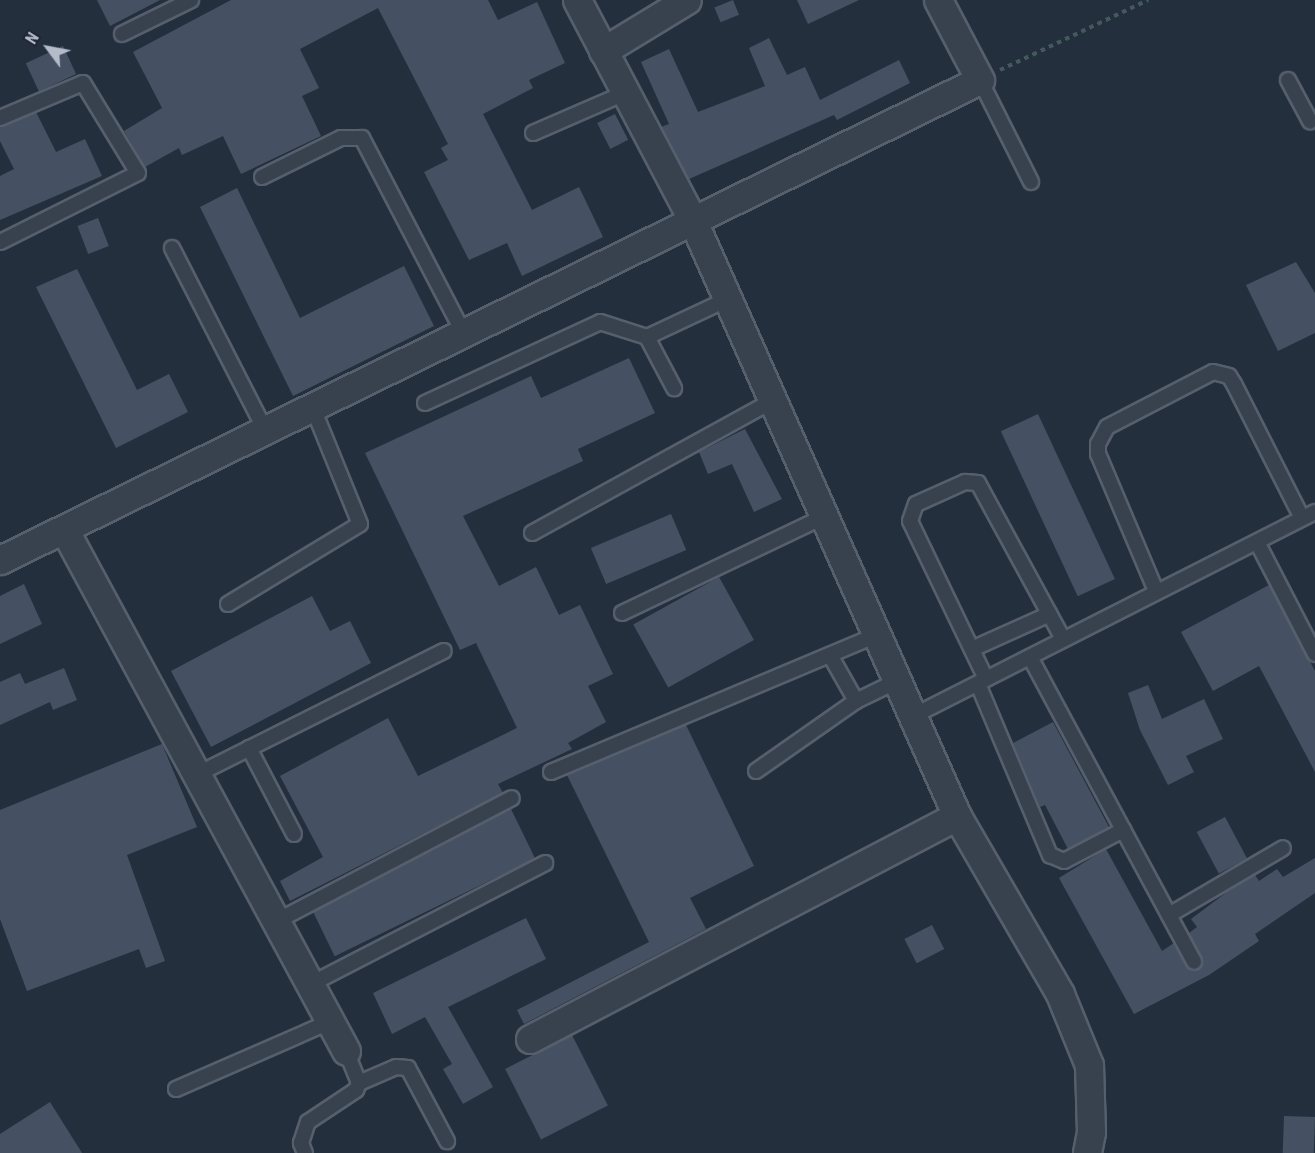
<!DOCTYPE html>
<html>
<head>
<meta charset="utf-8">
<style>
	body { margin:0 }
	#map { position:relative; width:1315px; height:1153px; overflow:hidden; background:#242f3e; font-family:"Roboto Condensed",sans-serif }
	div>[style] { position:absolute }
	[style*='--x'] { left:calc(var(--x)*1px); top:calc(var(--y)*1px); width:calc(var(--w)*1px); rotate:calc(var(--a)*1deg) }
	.building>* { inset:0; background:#455162; transform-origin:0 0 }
	.path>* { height:4px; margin-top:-2px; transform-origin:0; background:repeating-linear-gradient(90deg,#44595c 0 4.5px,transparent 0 9px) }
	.roads { filter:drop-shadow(2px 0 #565f6c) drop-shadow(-2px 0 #565f6c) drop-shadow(0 2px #565f6c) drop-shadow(0 -2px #565f6c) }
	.service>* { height:14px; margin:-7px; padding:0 7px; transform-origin:7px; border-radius:7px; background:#38414e }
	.minor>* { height:27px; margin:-13.5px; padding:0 13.5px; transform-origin:13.5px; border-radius:13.5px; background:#38414e }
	span { translate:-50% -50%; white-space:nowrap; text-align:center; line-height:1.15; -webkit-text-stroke:5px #1d2633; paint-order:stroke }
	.north { position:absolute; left:18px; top:18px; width:60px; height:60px; -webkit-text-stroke:4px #1d2633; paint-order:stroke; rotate:302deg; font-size:16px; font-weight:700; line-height:24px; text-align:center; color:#b4bcc9 }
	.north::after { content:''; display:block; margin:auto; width:21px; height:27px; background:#b4bcc9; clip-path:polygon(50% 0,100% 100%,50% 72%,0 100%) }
</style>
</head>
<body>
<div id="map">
	<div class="building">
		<div style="clip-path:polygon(97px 0,160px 0,110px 26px)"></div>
		<div style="clip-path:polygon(231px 0,488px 0,498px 20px,537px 2px,565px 63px,529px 80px,533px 88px,483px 114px,532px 210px,579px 187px,603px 237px,522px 276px,507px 243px,469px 260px,424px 172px,448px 160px,441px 148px,448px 144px,378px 8px,300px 49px,319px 88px,302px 96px,321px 136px,241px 174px,223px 136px,182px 155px,179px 148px,145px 167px,124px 131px,162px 108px,133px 52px)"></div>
		<div style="left:733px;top:0;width:16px;height:20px;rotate:68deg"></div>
		<div style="clip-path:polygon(797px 0,859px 0,808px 24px)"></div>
		<div style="clip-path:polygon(769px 38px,787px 75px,805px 67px,820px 100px,899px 60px,910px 83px,837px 120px,834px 115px,689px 179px,661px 127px,669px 124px,641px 62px,669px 49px,698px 112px,765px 86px,749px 48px)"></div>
		<div style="left:63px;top:46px;width:31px;height:41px;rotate:65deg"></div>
		<div style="clip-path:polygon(36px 112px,56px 152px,85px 139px,102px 176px,0 220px,0 176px,14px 169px,0 141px,0 127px)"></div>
		<div style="left:615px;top:114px;width:29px;height:20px;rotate:63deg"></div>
		<div style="clip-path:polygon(237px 188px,300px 318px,404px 266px,434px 326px,293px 396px,200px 207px)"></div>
		<div style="left:98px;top:218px;width:30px;height:22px;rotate:69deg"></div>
		<div style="clip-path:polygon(1296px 262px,1315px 293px,1315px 333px,1278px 351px,1246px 285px)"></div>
		<div style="clip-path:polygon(77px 269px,137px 390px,169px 374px,188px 412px,116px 448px,36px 287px)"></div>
		<div style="clip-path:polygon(629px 358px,655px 413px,578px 449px,583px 461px,463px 516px,499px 586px,536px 567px,559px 615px,580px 605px,613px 674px,588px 686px,606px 722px,568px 743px,572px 749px,498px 784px,503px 793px,290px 901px,280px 881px,323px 857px,280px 776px,388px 718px,418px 776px,517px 728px,476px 643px,460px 650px,365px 453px,531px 376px,541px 398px)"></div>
		<div style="left:1038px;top:414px;width:182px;height:41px;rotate:65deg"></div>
		<div style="clip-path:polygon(745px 429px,782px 499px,754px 512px,732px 464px,708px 474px,699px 452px)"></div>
		<div style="left:671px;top:514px;width:39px;height:87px;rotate:67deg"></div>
		<div style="left:719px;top:577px;width:72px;height:98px;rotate:61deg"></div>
		<div style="clip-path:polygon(24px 584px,42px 624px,0 644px,0 596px)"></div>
		<div style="clip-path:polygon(1269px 585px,1315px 671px,1315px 772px,1259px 666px,1213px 691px,1181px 632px)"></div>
		<div style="clip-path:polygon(312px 596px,330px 631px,350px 621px,371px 663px,211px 747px,171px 671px)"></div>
		<div style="clip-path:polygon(64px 668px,77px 700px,53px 710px,50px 702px,0 725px,0 682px,20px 673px,25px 684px)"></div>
		<div style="clip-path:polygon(1148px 685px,1162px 719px,1204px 699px,1223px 739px,1186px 756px,1194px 772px,1168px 785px,1140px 730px,1128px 693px)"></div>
		<div style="clip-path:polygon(1053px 722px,1109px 827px,1068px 849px,1045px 805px,1040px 807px,1013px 743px)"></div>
		<div style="clip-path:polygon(686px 725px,754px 866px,690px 898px,706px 929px,524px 1024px,517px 1010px,649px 942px,567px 775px)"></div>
		<div style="clip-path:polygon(162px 744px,197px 827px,127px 855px,165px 961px,146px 968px,139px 949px,27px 991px,0 919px,0 810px)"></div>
		<div style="left:511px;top:809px;width:55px;height:223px;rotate:64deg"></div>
		<div style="left:1225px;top:817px;width:47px;height:32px;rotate:62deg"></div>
		<div style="clip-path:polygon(1106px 849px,1162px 951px,1174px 943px,1193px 971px,1203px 962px,1189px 933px,1197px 927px,1191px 919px,1227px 892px,1255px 875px,1259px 881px,1277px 869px,1283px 877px,1315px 858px,1315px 893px,1255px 934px,1259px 941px,1209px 975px,1134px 1014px,1059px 878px)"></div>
		<div style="clip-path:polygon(526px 918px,546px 959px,448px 1007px,493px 1087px,463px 1104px,443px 1069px,452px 1064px,425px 1017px,392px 1034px,373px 993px)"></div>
		<div style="left:932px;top:925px;width:27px;height:31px;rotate:63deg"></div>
		<div style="left:572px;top:1035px;width:79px;height:75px;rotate:63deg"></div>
		<div style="clip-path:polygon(50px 1102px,82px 1153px,0 1153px,0 1134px)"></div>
		<div style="left:1284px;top:1116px;width:31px;height:37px;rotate:2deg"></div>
	</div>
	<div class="path">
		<div style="--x:1000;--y:70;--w:164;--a:-25.3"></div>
	</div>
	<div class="roads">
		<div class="service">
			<div style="--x:122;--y:34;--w:77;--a:-26.2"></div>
			<div style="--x:980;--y:80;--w:114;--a:63.4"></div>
			<div style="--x:1288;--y:80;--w:47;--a:61.8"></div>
			<div style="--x:0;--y:118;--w:90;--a:-22.9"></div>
			<div style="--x:83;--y:83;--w:105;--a:58.6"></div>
			<div style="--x:138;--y:173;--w:154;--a:153.4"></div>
			<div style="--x:533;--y:133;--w:100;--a:-23.5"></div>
			<div style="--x:262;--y:177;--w:88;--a:-26.3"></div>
			<div style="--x:341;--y:138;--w:21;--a:0"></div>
			<div style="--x:362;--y:138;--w:221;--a:62.5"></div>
			<div style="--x:172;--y:248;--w:207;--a:62.9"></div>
			<div style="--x:647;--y:337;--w:58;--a:62.1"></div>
			<div style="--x:425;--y:403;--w:193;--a:-24.8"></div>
			<div style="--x:600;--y:322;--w:49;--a:17.7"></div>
			<div style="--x:647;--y:337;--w:89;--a:-25.1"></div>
			<div style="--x:532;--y:533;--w:274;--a:-28.8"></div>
			<div style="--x:1257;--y:542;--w:126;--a:62.6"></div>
			<div style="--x:1156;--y:591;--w:149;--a:-112.9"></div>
			<div style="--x:1098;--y:454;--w:10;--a:-90"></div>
			<div style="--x:1098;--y:444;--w:19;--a:-62"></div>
			<div style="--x:1107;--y:427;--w:119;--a:-27.4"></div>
			<div style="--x:1213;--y:372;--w:16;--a:14"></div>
			<div style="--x:1229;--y:376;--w:9;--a:58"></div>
			<div style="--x:1234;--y:384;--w:150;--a:63.1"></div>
			<div style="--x:228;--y:604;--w:154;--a:-31.2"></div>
			<div style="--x:360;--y:524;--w:125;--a:-112.1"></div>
			<div style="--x:622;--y:613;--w:223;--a:-25.5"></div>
			<div style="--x:972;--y:649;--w:85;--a:-24.2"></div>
			<div style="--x:830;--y:655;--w:53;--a:60.5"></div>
			<div style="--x:1030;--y:657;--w:346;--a:61.7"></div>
			<div style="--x:986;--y:679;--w:175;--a:-115.7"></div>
			<div style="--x:910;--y:521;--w:18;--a:-71"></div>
			<div style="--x:916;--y:504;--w:54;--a:-24.2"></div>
			<div style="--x:965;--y:482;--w:13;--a:4"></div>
			<div style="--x:978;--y:483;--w:178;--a:61.4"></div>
			<div style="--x:978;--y:684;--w:186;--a:67.2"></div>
			<div style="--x:1050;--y:855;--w:15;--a:23"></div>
			<div style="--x:1064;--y:861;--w:67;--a:-27.7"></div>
			<div style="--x:913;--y:716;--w:451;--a:-26.9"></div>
			<div style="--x:249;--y:748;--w:97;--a:62.4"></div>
			<div style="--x:756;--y:771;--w:122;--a:-35"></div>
			<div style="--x:856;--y:701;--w:46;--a:-26"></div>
			<div style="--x:551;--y:772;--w:354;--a:-22.8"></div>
			<div style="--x:196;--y:775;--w:277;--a:-26.6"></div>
			<div style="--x:1169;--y:915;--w:132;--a:-30.4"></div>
			<div style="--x:275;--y:922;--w:267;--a:-27.6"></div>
			<div style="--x:309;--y:985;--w:266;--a:-27.3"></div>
			<div style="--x:359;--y:1083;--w:40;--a:-23.4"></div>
			<div style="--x:396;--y:1067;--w:12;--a:5"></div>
			<div style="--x:408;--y:1068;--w:83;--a:61.9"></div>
			<div style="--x:176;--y:1089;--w:167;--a:-23.6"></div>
			<div style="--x:305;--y:1153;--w:11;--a:-112"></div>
			<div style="--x:301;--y:1143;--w:22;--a:-72"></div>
			<div style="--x:308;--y:1122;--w:58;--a:-33.7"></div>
			<div style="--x:356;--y:1090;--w:8;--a:-67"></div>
			<div style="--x:359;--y:1083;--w:35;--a:-112"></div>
		</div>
		<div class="minor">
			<div style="--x:577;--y:0;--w:250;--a:62.3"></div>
			<div style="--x:693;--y:221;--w:651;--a:66.07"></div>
			<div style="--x:957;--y:816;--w:206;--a:59.9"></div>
			<div style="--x:1060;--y:994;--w:77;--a:67.8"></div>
			<div style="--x:1089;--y:1065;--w:67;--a:88.3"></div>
			<div style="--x:1091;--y:1132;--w:21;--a:101"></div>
			<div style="--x:603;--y:51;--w:98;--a:-31.3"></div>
			<div style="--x:65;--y:531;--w:591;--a:61.61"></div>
			<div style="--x:0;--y:560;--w:1091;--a:-26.1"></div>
			<div style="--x:980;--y:80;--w:90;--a:-117.7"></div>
			<div style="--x:530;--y:1039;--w:482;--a:-27.6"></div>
		</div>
	</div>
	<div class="north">N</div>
</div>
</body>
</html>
